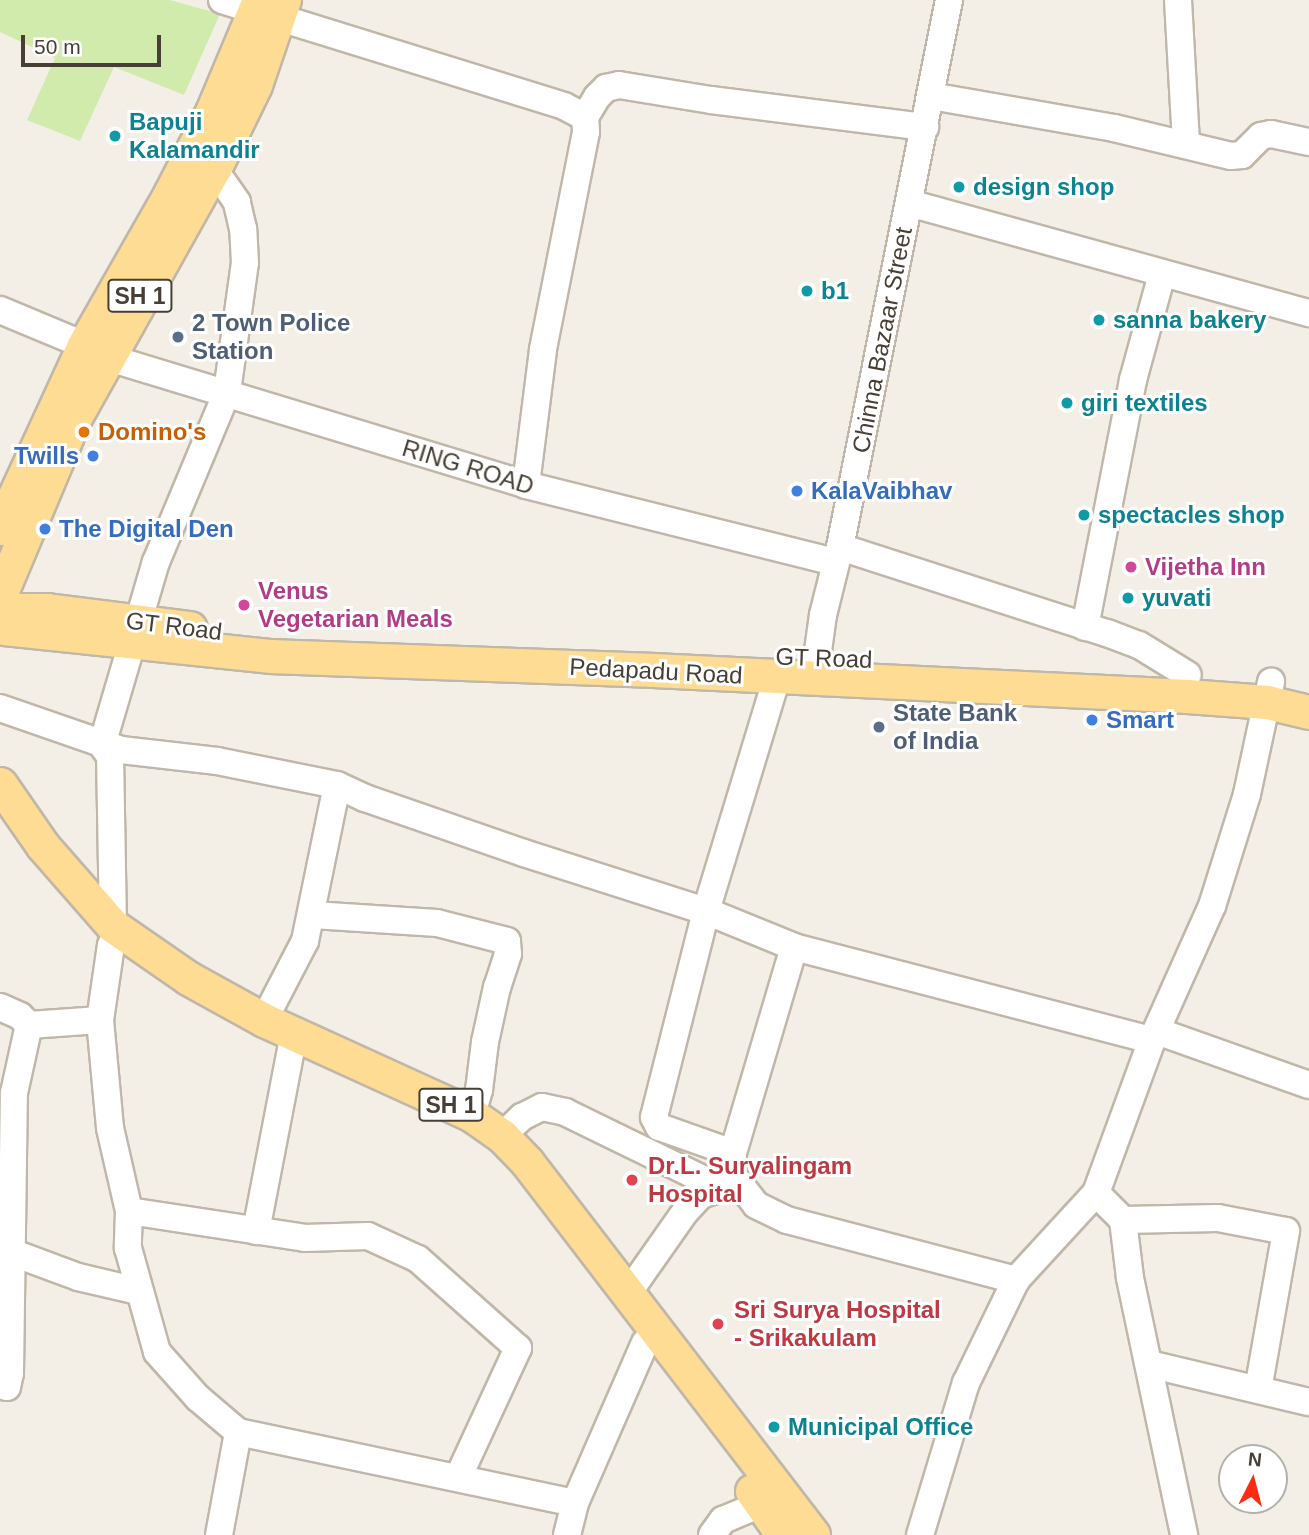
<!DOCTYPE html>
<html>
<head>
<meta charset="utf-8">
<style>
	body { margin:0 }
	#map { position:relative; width:1309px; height:1535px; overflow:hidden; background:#f4efe6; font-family:Arial,sans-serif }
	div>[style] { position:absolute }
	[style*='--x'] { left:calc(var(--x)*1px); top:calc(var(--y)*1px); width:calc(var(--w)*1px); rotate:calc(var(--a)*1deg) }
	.green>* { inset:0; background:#d1ebad }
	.roads { filter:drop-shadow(2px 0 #c0b7a8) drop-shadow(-2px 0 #c0b7a8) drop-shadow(0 2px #c0b7a8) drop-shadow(0 -2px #c0b7a8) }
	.minor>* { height:26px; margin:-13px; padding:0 13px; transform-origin:13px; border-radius:13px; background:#fff }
	.major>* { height:33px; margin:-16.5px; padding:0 16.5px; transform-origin:16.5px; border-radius:16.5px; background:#ffdc94 }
	.dots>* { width:19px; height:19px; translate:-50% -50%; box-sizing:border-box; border:4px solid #fff; border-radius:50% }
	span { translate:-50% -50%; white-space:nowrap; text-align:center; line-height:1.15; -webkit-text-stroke:6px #fff; paint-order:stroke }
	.shield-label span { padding:2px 5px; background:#fff; border:2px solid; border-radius:5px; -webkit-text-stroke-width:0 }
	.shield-label { font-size:23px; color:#473f35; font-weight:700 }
	.culture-label { font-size:24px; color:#0d838f; font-weight:700 }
	.left { translate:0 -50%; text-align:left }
	.service-label { font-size:24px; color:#4e5e75; font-weight:700 }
	.street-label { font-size:24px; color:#473f35 }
	.food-label { font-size:24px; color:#c56008; font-weight:700 }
	.shop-label { font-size:24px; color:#366cbe; font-weight:700 }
	.right { translate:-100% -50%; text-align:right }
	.hotel-label { font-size:24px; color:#b23c85; font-weight:700 }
	.health-label { font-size:24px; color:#be3a42; font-weight:700 }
	.north { position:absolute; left:1218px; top:1444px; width:70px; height:70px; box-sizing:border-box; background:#fff; border:2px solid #b5b2ae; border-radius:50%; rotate:6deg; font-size:19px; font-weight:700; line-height:28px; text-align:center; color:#473f35 }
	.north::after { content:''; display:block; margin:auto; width:24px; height:32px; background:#ff2c12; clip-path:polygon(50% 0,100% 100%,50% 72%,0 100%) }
	.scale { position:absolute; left:21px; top:35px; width:140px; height:32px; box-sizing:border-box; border:4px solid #473f35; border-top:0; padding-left:9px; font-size:21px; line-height:24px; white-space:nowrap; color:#473f35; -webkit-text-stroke:5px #fff; paint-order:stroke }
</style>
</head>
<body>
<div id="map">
	<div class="green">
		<div style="clip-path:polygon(0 0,170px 0,220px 14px,184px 95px,114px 67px,80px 141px,27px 120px,55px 58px,0 32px)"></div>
	</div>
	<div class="roads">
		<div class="minor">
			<div style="--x:222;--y:0;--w:358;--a:17.2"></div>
			<div style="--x:564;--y:106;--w:24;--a:28"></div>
			<div style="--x:585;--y:117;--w:15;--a:86"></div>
			<div style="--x:586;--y:132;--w:222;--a:101.2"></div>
			<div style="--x:543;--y:350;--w:136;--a:97.2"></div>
			<div style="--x:1178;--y:0;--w:145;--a:86.8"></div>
			<div style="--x:931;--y:96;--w:186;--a:9.9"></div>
			<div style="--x:1114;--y:128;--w:120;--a:13.5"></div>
			<div style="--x:1231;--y:156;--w:11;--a:-5"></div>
			<div style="--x:1242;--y:155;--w:27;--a:-45"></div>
			<div style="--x:1261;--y:136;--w:10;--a:-11"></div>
			<div style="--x:1271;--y:134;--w:39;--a:12"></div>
			<div style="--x:585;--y:117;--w:23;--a:-59"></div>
			<div style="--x:597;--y:97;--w:13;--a:-45"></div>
			<div style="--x:606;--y:88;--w:13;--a:-13"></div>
			<div style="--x:619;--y:85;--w:93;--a:9.3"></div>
			<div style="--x:711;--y:100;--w:216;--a:7.2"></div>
			<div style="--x:909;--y:203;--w:415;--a:15.4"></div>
			<div style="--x:0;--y:310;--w:91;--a:22.6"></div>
			<div style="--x:106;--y:357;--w:439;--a:16.9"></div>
			<div style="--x:526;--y:485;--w:318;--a:14"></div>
			<div style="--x:840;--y:547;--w:281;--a:17.9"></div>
			<div style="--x:1107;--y:633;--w:34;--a:21"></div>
			<div style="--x:1139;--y:645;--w:57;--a:31.5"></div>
			<div style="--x:1085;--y:627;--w:252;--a:-79"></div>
			<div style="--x:1133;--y:380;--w:110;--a:-74.7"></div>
			<div style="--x:823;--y:680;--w:23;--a:-105"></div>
			<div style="--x:817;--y:658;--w:43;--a:-82.1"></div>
			<div style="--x:823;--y:615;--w:70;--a:-76"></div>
			<div style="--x:840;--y:547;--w:558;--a:-78.73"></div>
			<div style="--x:0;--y:708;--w:128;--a:19.1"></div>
			<div style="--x:121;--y:750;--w:97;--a:6.5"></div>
			<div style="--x:217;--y:761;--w:122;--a:11.3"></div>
			<div style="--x:337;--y:785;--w:31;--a:25"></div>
			<div style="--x:365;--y:798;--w:168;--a:19.1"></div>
			<div style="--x:524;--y:853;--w:191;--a:17.7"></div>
			<div style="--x:706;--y:911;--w:95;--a:22.2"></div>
			<div style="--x:794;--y:947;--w:215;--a:106.5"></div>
			<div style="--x:733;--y:1153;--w:21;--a:93"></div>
			<div style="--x:732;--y:1174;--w:39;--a:52"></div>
			<div style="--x:756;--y:1205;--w:34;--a:26"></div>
			<div style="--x:787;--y:1220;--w:237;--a:14.7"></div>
			<div style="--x:313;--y:915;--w:124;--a:3.7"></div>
			<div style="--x:437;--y:923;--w:72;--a:14.4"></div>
			<div style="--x:507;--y:941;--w:13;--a:86"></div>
			<div style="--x:508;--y:954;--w:35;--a:108"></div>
			<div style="--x:497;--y:987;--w:56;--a:102.3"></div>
			<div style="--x:485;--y:1042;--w:48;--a:97.1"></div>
			<div style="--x:479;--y:1090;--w:26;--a:106"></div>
			<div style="--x:113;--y:926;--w:170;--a:-91"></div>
			<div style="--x:110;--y:756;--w:14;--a:-126"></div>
			<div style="--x:102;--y:745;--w:191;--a:-73.6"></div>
			<div style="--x:156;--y:562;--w:184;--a:-67.3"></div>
			<div style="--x:227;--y:392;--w:130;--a:-82.1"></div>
			<div style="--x:245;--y:263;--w:34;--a:-93"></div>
			<div style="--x:243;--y:229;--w:28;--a:-103"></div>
			<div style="--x:237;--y:202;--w:40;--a:-124.9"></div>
			<div style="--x:111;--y:945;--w:76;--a:98.3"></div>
			<div style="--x:100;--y:1020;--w:108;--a:84.7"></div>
			<div style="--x:110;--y:1128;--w:85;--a:77.1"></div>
			<div style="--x:129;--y:1211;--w:37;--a:92"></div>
			<div style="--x:128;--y:1248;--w:108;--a:74.4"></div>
			<div style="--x:157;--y:1352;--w:62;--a:48.3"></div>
			<div style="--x:198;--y:1398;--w:52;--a:40.4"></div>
			<div style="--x:238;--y:1432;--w:344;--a:11.9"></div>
			<div style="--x:794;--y:947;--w:370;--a:14.6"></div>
			<div style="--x:0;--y:1007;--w:22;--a:24"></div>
			<div style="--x:20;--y:1016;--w:13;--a:45"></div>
			<div style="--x:29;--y:1025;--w:71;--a:-4"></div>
			<div style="--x:264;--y:1020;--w:89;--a:-62.6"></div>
			<div style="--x:305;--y:941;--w:159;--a:-78.4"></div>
			<div style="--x:1157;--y:1031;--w:161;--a:19.6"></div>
			<div style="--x:502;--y:1136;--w:28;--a:-44"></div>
			<div style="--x:522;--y:1117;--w:22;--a:-27"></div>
			<div style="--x:542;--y:1107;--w:24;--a:12"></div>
			<div style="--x:565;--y:1112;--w:174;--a:26"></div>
			<div style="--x:733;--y:1153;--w:78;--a:-160.6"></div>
			<div style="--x:659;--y:1127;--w:11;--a:-117"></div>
			<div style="--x:654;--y:1117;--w:212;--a:-75.8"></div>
			<div style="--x:706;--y:911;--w:244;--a:-73.1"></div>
			<div style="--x:1096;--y:1193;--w:38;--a:45"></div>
			<div style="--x:1123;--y:1220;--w:58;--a:83.1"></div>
			<div style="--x:1130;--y:1278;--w:263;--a:78.1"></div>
			<div style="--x:129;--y:1211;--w:178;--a:8.7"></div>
			<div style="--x:305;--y:1238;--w:63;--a:-1.8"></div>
			<div style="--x:368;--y:1236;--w:55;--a:24.7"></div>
			<div style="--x:418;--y:1259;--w:134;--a:41.7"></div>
			<div style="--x:518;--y:1348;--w:143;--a:114.8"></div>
			<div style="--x:1123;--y:1220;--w:95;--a:-1.2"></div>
			<div style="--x:1218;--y:1218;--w:69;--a:10.8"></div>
			<div style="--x:1286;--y:1231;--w:160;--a:100"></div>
			<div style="--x:256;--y:1231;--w:202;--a:-79.1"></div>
			<div style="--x:0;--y:1248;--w:83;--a:20.4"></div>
			<div style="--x:78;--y:1277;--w:62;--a:13.1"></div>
			<div style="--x:628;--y:1293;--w:99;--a:-54.9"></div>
			<div style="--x:685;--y:1212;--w:23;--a:-47"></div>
			<div style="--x:701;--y:1195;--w:21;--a:-19"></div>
			<div style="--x:721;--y:1188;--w:9;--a:6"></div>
			<div style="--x:1149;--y:1364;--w:164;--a:13.4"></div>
			<div style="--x:0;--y:1385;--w:7;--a:16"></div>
			<div style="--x:7;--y:1387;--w:14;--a:-78"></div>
			<div style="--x:10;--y:1373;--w:280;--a:-89.2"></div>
			<div style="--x:14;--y:1093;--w:70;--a:-77.6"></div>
			<div style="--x:219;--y:1535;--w:105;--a:-79.5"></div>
			<div style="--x:567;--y:1535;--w:33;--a:-76"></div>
			<div style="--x:575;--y:1503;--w:175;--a:-66.4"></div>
			<div style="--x:712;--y:1535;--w:19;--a:-54"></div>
			<div style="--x:723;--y:1520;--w:41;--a:-22.8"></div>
			<div style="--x:920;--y:1535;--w:159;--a:-73.2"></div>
			<div style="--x:966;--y:1383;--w:114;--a:-64.1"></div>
			<div style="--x:1016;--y:1280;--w:118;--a:-47.4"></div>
			<div style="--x:1096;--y:1193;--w:163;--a:-69.9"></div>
			<div style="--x:1152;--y:1040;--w:147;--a:-65.9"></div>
			<div style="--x:1212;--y:906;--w:117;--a:-72.6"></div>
			<div style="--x:1247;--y:794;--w:115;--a:-77.9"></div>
		</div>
		<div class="major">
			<div style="--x:0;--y:528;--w:201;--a:-65.3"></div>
			<div style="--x:84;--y:345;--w:174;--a:-60.3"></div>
			<div style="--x:170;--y:194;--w:92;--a:-62.9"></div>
			<div style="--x:212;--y:112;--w:121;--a:-67.2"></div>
			<div style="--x:0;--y:595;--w:191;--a:-67.2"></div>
			<div style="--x:74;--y:419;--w:287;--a:-60.8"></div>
			<div style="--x:214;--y:169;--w:93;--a:-64"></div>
			<div style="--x:255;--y:85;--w:90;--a:-71.2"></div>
			<div style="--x:4;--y:610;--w:43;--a:0"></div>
			<div style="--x:47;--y:610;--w:144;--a:7.2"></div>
			<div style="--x:4;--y:628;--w:269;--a:6"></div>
			<div style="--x:272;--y:656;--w:381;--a:2.1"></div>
			<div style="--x:653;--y:670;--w:535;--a:2.79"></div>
			<div style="--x:1187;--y:696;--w:80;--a:4.3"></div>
			<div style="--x:1267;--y:702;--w:43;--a:13.4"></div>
			<div style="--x:0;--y:784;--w:75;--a:55.3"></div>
			<div style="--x:43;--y:846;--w:106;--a:48.8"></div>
			<div style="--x:113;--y:926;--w:91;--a:34.7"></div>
			<div style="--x:188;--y:978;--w:87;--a:28.9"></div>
			<div style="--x:264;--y:1020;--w:229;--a:24.5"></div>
			<div style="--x:472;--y:1115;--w:37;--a:35"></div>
			<div style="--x:502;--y:1136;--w:36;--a:46"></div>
			<div style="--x:527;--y:1162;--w:470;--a:52.5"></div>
			<div style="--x:752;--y:1491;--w:54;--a:54.8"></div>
		</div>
	</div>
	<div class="dots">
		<div style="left:115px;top:136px;background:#0f9aa8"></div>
		<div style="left:959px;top:187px;background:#0f9aa8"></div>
		<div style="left:807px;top:291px;background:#0f9aa8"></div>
		<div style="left:1099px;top:320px;background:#0f9aa8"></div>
		<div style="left:178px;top:337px;background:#5c6f8a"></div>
		<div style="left:1067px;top:403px;background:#0f9aa8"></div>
		<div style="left:84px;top:432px;background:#e8710a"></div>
		<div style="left:93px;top:456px;background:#3f7fe0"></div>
		<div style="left:797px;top:491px;background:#3f7fe0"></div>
		<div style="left:1084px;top:515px;background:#0f9aa8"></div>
		<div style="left:45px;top:529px;background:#3f7fe0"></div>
		<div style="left:1131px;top:567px;background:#d1479c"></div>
		<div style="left:1128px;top:598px;background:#0f9aa8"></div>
		<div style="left:244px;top:605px;background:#d1479c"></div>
		<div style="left:1092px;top:720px;background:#3f7fe0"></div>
		<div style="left:879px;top:727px;background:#5c6f8a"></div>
		<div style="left:632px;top:1180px;background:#e0444e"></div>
		<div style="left:718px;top:1324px;background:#e0444e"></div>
		<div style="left:774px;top:1427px;background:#0f9aa8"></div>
	</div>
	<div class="shield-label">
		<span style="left:140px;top:296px">SH 1</span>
		<span style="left:451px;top:1105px">SH 1</span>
	</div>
	<div class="culture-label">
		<span class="left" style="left:129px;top:136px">Bapuji<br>Kalamandir</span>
		<span class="left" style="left:973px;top:187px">design shop</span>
		<span class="left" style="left:821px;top:291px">b1</span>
		<span class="left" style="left:1113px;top:320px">sanna bakery</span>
		<span class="left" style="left:1081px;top:403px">giri textiles</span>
		<span class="left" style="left:1098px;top:515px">spectacles shop</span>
		<span class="left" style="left:1142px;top:598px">yuvati</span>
		<span class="left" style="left:788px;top:1427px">Municipal Office</span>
	</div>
	<div class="service-label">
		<span class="left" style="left:192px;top:337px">2 Town Police<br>Station</span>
		<span class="left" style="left:893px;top:727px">State Bank<br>of India</span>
	</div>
	<div class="street-label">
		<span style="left:882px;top:340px;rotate:-79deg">Chinna Bazaar Street</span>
		<span style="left:468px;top:467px;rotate:17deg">RING ROAD</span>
		<span style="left:174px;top:626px;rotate:7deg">GT Road</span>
		<span style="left:824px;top:658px;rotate:2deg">GT Road</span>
		<span style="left:656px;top:671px;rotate:3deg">Pedapadu Road</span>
	</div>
	<div class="food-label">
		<span class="left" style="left:98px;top:432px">Domino's</span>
	</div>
	<div class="shop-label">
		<span class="right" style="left:79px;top:456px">Twills</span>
		<span class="left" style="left:811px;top:491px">KalaVaibhav</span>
		<span class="left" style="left:59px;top:529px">The Digital Den</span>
		<span class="left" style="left:1106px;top:720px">Smart</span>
	</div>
	<div class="hotel-label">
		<span class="left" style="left:1145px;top:567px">Vijetha Inn</span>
		<span class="left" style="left:258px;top:605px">Venus<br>Vegetarian Meals</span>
	</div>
	<div class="health-label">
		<span class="left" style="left:648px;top:1180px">Dr.L. Suryalingam<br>Hospital</span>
		<span class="left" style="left:734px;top:1324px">Sri Surya Hospital<br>- Srikakulam</span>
	</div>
	<div class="north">N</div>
	<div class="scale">50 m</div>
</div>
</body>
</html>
